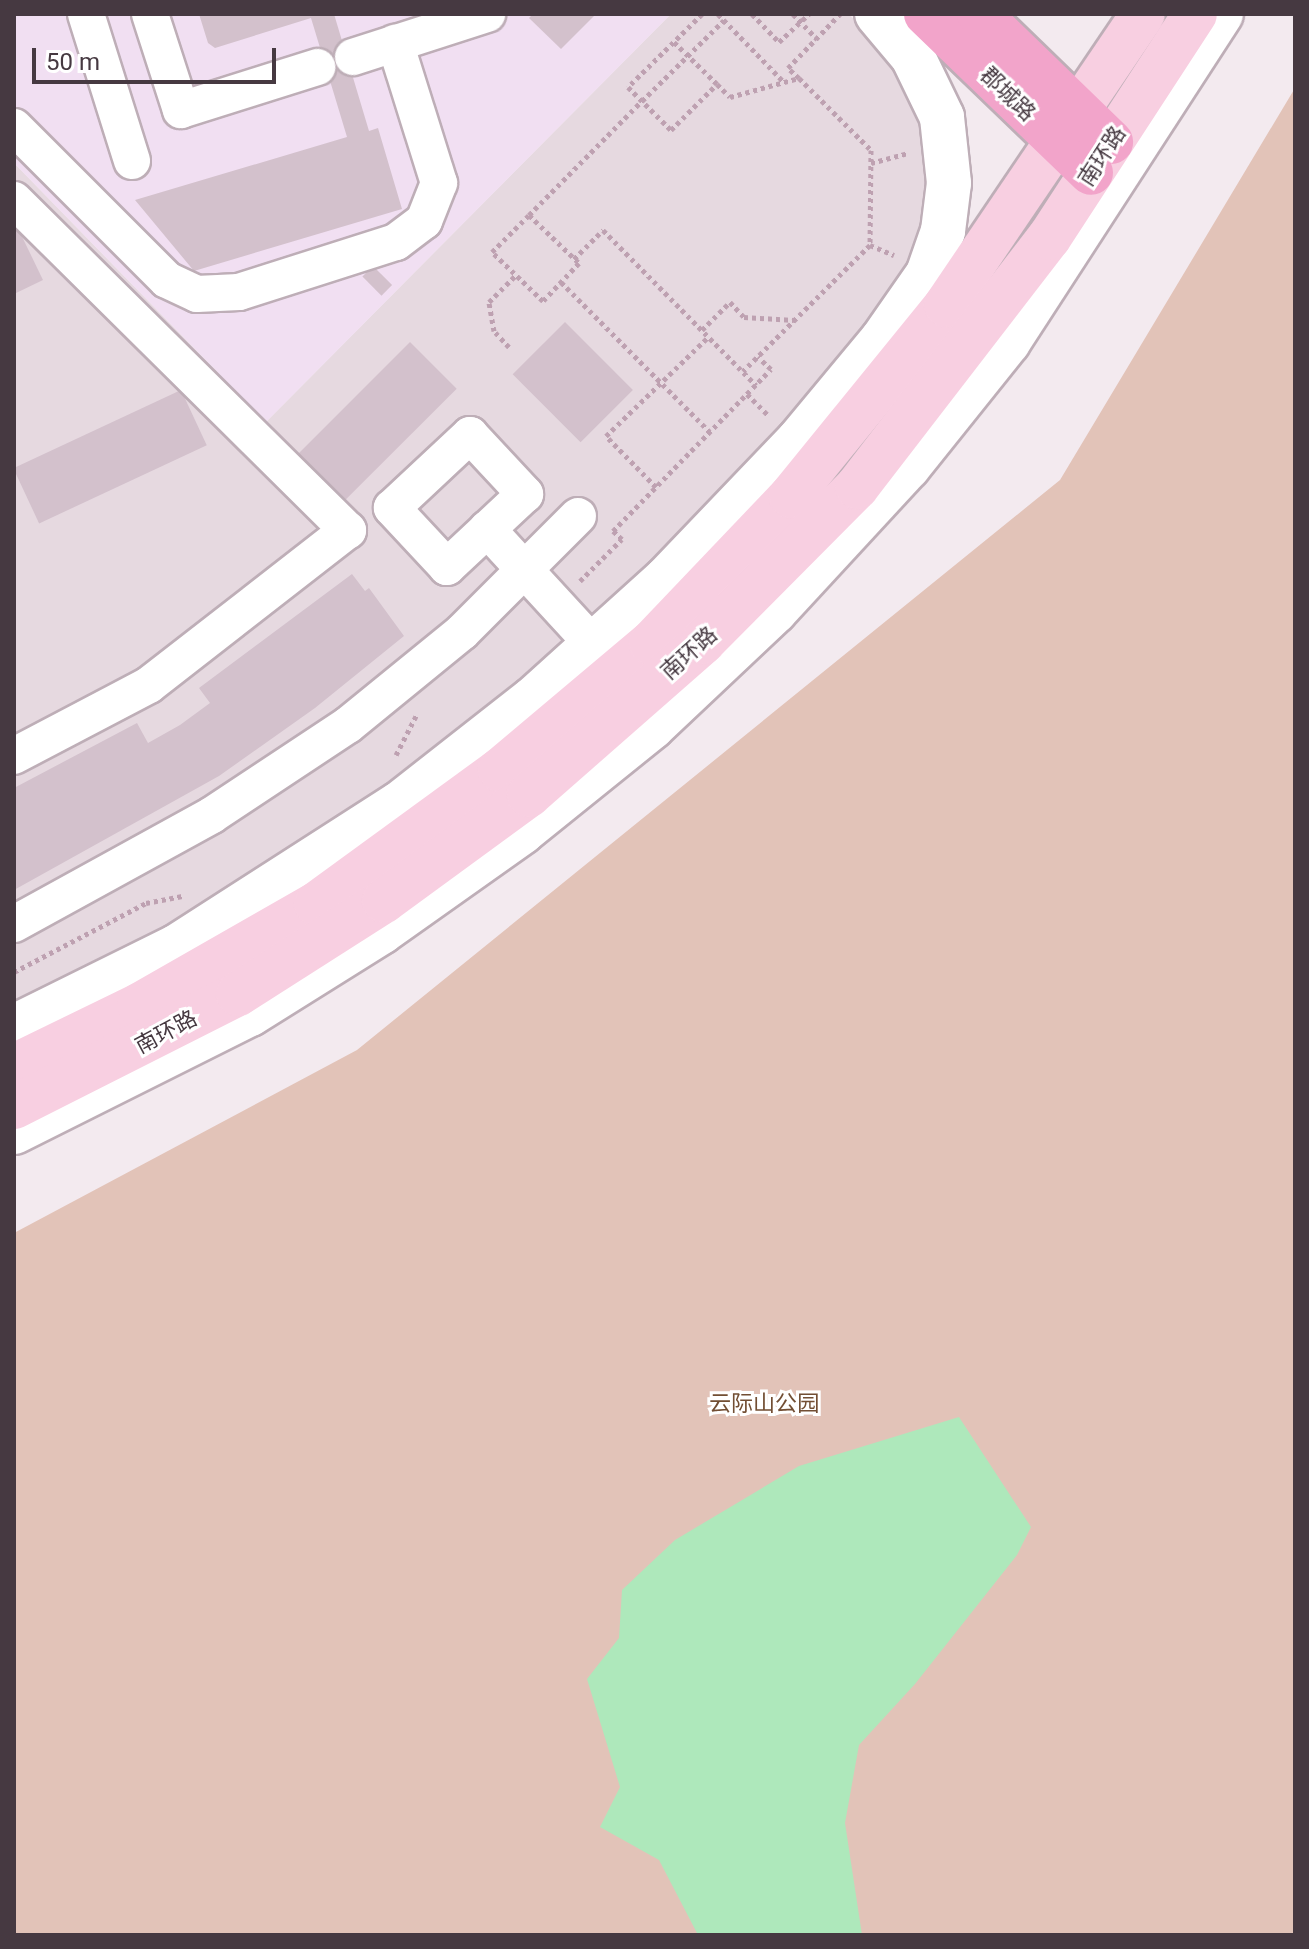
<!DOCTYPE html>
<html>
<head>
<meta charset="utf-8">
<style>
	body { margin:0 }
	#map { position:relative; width:1309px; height:1949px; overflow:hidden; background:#f3eaef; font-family:Roboto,"Noto Sans SC",sans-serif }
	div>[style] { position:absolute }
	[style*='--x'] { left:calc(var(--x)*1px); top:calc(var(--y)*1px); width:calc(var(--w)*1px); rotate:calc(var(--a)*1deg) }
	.residential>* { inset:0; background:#e6d9e0 }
	.medical>* { inset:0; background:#f1dff2 }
	.green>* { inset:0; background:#e2c3b8 }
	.water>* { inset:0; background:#aee8bb }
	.building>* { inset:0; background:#d3c1cc; transform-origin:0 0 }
	.path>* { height:5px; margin-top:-2.5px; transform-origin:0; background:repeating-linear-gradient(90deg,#bea1b1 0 4px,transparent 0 8px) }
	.roads { filter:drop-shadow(2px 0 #beaeb7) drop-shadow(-2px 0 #beaeb7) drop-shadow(0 2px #beaeb7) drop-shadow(0 -2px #beaeb7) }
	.minor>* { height:36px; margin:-18px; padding:0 18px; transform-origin:18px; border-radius:18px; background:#fff }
	.tertiary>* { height:44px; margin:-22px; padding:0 22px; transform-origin:22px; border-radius:22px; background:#fff }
	.secondary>* { height:44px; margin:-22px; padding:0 22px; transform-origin:22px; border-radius:22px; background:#f8cfe1 }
	.primary>* { height:44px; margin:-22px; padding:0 22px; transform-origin:22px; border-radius:22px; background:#f2a4ca }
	span { translate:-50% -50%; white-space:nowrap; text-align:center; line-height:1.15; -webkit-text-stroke:6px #fff; paint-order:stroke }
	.street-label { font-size:22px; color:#463941 }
	.park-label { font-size:22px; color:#724e33 }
	.frame { position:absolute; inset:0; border:16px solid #463941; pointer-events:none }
	.scale { position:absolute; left:32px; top:48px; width:244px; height:36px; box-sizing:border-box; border:4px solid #463941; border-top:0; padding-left:10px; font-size:24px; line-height:28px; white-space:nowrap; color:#463941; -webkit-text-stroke:6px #fff; paint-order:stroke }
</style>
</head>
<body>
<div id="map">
	<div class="residential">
		<div style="clip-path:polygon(671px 14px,848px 14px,877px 40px,920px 107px,932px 143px,921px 262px,854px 354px,584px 635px,297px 856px,14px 1013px,14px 163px,266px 422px)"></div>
	</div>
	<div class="medical">
		<div style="clip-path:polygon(14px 14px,671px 14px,266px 422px,14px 163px)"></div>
	</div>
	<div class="green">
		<div style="clip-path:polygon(1295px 88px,1295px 1935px,14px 1935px,14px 1233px,357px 1050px,1060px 480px)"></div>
	</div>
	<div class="water">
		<div style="clip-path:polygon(959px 1417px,1031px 1527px,1017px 1555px,915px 1684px,859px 1745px,845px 1823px,862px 1935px,698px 1935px,659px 1860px,600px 1827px,620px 1787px,587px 1679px,619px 1638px,622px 1590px,675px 1540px,799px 1466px)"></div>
	</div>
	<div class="building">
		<div style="clip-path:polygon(199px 14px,334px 14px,369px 131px,378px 128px,402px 209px,194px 271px,135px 200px,347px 137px,311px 18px,215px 48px,208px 43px)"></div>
		<div style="clip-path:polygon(533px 14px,596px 14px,561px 49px,529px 18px)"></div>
		<div style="clip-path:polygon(14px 220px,43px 280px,14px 294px)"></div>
		<div style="left:373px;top:266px;width:27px;height:15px;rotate:45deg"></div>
		<div style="left:565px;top:322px;width:96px;height:74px;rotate:45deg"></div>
		<div style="left:410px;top:342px;width:66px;height:159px;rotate:45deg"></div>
		<div style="left:181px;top:390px;width:61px;height:185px;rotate:65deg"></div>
		<div style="clip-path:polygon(352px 574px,365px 591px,369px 588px,404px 636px,315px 708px,219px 776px,14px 890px,14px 788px,137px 723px,148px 743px,180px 725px,210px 703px,199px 688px)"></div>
	</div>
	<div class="path">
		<div style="--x:702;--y:14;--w:104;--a:135.4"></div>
		<div style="--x:628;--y:87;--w:61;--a:45"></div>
		<div style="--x:671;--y:130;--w:65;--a:-45"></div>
		<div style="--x:717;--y:84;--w:18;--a:45"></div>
		<div style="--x:730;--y:97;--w:72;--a:-15.4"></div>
		<div style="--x:799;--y:78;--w:102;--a:45"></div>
		<div style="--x:871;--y:150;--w:95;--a:90.6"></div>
		<div style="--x:870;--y:245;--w:179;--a:135.2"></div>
		<div style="--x:718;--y:14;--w:95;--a:45.9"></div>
		<div style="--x:752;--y:14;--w:39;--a:46"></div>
		<div style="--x:779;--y:42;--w:41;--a:-43"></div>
		<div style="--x:793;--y:14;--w:35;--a:46"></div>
		<div style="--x:674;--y:42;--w:60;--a:44.3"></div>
		<div style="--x:799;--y:78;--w:15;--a:-138"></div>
		<div style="--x:788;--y:68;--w:75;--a:-46.1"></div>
		<div style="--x:871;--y:163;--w:38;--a:-15"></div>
		<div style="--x:529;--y:215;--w:69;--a:43.8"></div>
		<div style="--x:579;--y:263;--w:52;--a:133.5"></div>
		<div style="--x:543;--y:301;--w:71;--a:-136.1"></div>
		<div style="--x:492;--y:252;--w:52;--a:-45"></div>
		<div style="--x:529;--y:215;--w:161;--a:-45.3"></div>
		<div style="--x:642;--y:101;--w:115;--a:-44.6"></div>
		<div style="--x:870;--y:245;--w:26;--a:23"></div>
		<div style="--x:574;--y:259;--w:41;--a:-45"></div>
		<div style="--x:603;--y:230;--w:218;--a:45.4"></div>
		<div style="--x:561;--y:282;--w:211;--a:45.2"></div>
		<div style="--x:702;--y:330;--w:40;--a:-45"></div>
		<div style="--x:730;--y:302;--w:21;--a:47"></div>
		<div style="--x:744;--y:317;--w:50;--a:3.4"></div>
		<div style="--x:509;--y:347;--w:22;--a:-133"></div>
		<div style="--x:494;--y:331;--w:29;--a:-100"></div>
		<div style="--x:489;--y:302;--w:38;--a:-45"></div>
		<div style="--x:747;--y:394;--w:31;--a:45"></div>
		<div style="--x:656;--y:487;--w:71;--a:-134.4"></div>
		<div style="--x:606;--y:436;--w:142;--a:-44.1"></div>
		<div style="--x:580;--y:581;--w:59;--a:-45"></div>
		<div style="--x:622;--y:539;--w:12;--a:-138"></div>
		<div style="--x:613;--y:531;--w:226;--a:-45.7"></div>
		<div style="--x:771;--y:369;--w:18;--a:-137"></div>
		<div style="--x:396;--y:755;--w:46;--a:-62.9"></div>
		<div style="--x:14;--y:972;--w:149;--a:-27.6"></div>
		<div style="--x:146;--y:903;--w:37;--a:-11"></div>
	</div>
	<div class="roads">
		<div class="minor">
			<div style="--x:86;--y:14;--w:154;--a:72.6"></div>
			<div style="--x:150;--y:14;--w:101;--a:72.1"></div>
			<div style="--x:181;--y:110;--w:143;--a:-17.5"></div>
			<div style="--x:353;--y:57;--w:141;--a:-17.8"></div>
			<div style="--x:14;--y:127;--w:216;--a:45"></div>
			<div style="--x:167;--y:280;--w:33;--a:25"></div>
			<div style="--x:197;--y:294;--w:42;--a:-2.7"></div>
			<div style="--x:239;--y:292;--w:165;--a:-17.7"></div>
			<div style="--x:396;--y:242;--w:35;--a:-37"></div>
			<div style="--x:424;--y:221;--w:41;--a:-68.5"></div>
			<div style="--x:439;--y:183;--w:147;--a:-107.4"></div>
			<div style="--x:14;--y:200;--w:470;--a:44.7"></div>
			<div style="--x:348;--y:530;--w:252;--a:142.1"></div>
			<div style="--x:149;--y:685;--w:153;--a:152.3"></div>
			<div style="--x:470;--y:435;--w:81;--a:47"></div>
			<div style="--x:525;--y:494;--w:107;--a:136.9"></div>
			<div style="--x:447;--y:567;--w:81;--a:-133"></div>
			<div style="--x:392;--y:508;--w:107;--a:-43.1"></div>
			<div style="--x:487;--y:529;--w:183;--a:47.4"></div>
			<div style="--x:14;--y:924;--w:226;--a:-28.8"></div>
			<div style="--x:212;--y:815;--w:163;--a:-33.5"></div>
			<div style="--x:348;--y:725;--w:147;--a:-39.2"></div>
			<div style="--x:462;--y:632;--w:164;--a:-45"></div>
		</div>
		<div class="tertiary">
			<div style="--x:14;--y:1027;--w:181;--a:-26.3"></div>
			<div style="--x:176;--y:947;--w:265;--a:-32.7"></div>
			<div style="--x:399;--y:804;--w:170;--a:-38.1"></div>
			<div style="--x:533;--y:699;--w:179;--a:-42.1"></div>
			<div style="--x:666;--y:579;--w:191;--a:-46.3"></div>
			<div style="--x:798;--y:441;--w:131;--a:-50.3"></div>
			<div style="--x:882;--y:340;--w:80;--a:-55.1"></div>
			<div style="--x:928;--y:274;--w:46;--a:-70.8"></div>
			<div style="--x:943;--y:231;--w:48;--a:-82.9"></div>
			<div style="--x:949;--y:183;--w:66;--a:-96.1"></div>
			<div style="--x:942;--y:117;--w:67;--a:-115.8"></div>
			<div style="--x:913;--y:57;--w:56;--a:-129.9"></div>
			<div style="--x:14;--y:1132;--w:264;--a:-26.6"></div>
			<div style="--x:250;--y:1014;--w:155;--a:-32"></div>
			<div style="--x:381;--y:932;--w:173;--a:-35.3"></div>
			<div style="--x:522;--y:832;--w:167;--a:-38.9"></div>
			<div style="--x:652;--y:727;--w:169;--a:-43.3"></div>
			<div style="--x:775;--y:611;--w:196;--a:-47.3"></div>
			<div style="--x:908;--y:467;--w:160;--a:-51.3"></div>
			<div style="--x:1008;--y:342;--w:391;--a:-57"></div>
		</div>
		<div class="secondary">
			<div style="--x:14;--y:1066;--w:139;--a:-26"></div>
			<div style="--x:139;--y:1005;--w:204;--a:-29.7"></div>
			<div style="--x:316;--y:904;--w:228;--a:-36.1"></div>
			<div style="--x:500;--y:770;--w:197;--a:-40.1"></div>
			<div style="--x:651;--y:643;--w:203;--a:-46.4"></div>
			<div style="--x:791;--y:496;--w:246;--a:-50.9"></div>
			<div style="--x:946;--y:305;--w:351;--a:-55.9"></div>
			<div style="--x:14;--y:1107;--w:251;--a:-26.8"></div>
			<div style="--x:238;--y:994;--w:173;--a:-32.5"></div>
			<div style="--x:384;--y:901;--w:180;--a:-36.2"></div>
			<div style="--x:529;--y:795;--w:232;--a:-41.3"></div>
			<div style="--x:703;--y:642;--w:218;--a:-45.2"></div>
			<div style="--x:857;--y:487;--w:314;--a:-52.4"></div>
			<div style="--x:1049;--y:238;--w:267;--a:-56.9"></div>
		</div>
		<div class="primary">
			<div style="--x:926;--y:14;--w:229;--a:43.9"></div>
			<div style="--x:979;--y:14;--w:184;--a:44.1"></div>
		</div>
	</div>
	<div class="street-label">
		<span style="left:1008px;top:94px;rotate:44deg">郡城路</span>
		<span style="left:1102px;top:156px;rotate:-57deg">南环路</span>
		<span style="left:689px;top:653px;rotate:-42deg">南环路</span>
		<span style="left:166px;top:1032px;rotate:-28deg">南环路</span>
	</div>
	<div class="park-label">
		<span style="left:764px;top:1404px">云际山公园</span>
	</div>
	<div class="frame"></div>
	<div class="scale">50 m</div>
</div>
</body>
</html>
